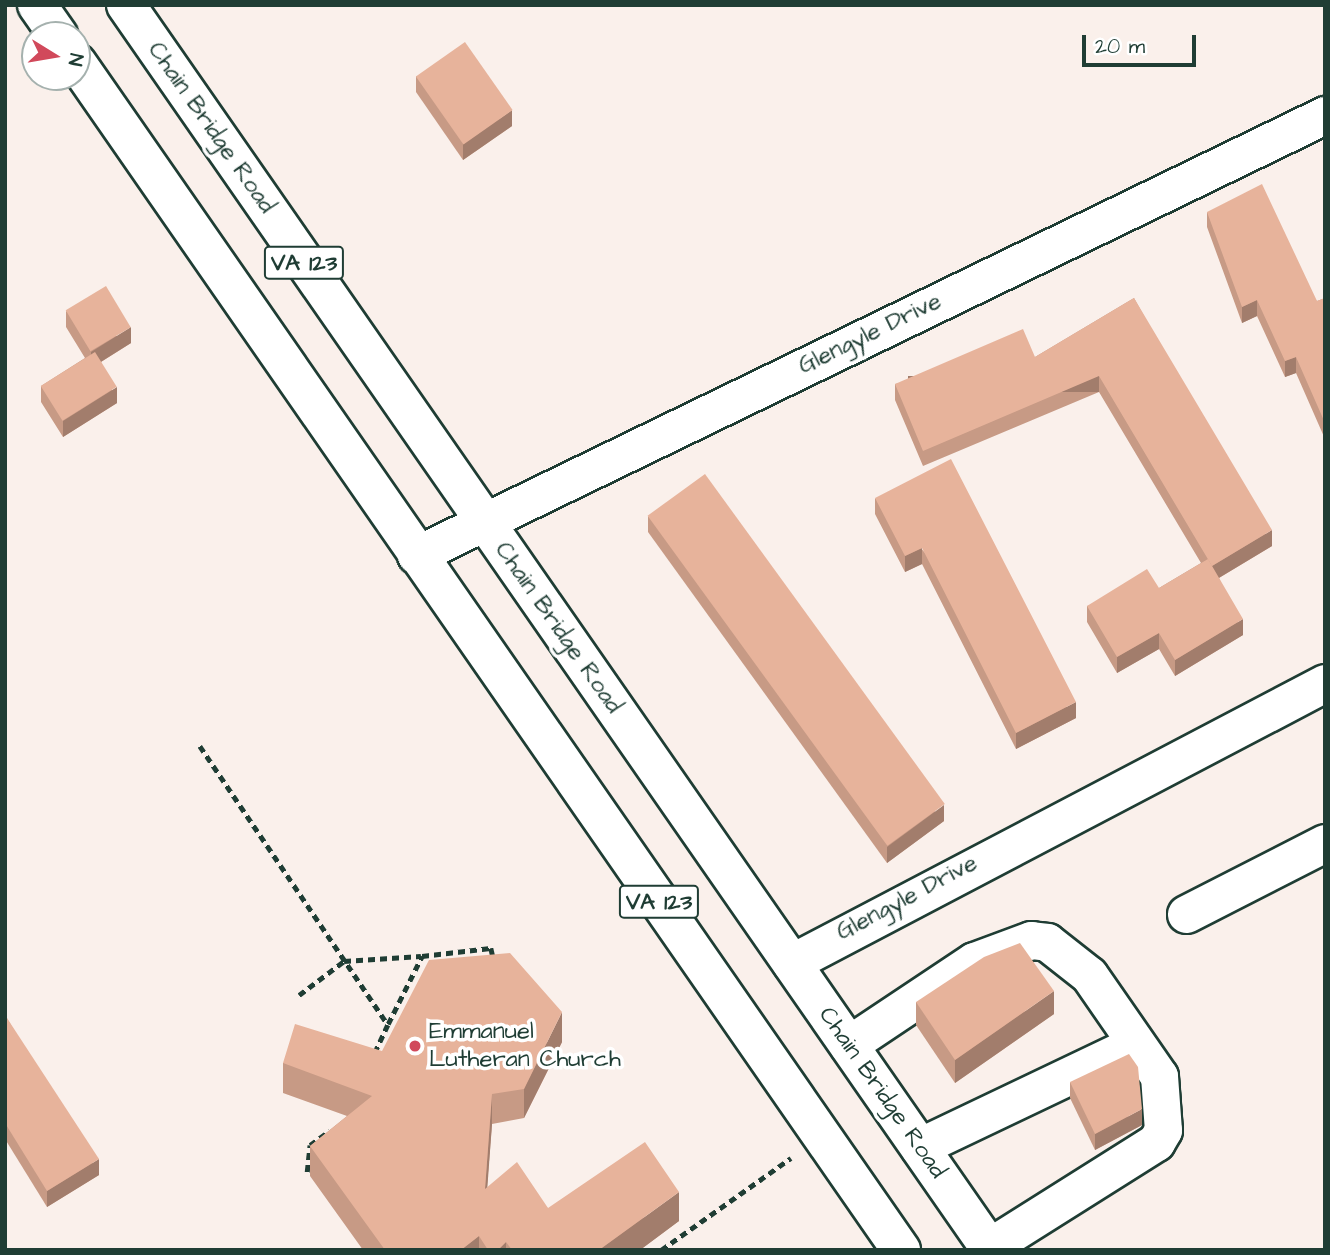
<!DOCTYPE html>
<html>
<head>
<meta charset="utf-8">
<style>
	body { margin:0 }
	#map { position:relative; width:1330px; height:1255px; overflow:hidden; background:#faf0eb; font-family:"Architects Daughter",sans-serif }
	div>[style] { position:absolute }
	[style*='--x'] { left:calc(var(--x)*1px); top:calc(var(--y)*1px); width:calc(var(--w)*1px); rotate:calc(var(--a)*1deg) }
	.path>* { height:4.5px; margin-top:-2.25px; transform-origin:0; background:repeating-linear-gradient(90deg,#1f3d34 0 7px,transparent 0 12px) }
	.roads { filter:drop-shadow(2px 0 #1f3d34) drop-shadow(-2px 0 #1f3d34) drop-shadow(0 2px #1f3d34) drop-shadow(0 -2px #1f3d34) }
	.minor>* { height:37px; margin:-18.5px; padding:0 18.5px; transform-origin:18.5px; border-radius:18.5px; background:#fff }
	.major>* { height:38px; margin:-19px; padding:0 19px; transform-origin:19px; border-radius:19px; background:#fff }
	.wall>* { inset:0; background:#c79a85 }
	.shaded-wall>* { inset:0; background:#a27d6c; transform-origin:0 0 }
	.building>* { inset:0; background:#e7b39b; transform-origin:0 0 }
	.dots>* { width:19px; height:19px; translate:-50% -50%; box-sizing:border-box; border:4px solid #fff; border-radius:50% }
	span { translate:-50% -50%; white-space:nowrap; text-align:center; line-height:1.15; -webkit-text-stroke:7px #fff; paint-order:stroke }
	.shield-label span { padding:2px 5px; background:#fff; border:2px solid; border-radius:5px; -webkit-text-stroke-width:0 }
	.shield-label { font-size:23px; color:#1f3d34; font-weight:700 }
	.street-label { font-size:24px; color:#1f3d34 }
	.poi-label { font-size:24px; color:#1f3d34 }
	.left { translate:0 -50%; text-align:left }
	.frame { position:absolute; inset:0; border:7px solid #1f3d34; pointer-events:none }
	.north { position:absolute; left:21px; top:21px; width:70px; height:70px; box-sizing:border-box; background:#fff; border:2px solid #a5b1ae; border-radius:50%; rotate:101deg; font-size:19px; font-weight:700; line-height:28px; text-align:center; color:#1f3d34 }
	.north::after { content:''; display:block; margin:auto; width:24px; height:32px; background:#d1495b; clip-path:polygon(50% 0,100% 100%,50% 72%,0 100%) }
	.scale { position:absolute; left:1082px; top:35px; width:114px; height:32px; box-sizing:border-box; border:4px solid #1f3d34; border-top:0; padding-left:9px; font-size:21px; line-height:24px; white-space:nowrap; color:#1f3d34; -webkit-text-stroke:5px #fff; paint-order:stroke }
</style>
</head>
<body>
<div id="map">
	<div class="path">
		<div style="--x:200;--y:746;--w:336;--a:56"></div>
		<div style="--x:388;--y:1025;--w:31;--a:115"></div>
		<div style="--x:299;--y:995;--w:56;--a:-37.1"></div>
		<div style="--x:344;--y:961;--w:77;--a:-3.7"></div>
		<div style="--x:388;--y:1024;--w:76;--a:-63.4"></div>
		<div style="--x:422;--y:956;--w:69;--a:-6.6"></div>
		<div style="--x:491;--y:948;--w:9;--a:77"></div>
		<div style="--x:307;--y:1172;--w:27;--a:-84"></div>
		<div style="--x:310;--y:1145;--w:24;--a:-36"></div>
		<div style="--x:661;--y:1250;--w:159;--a:-35.3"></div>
	</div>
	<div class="roads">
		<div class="minor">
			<div style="--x:416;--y:555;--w:1010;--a:-25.83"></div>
			<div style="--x:1186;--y:914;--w:156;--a:-27.1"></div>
			<div style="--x:791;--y:963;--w:603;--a:-27.67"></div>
			<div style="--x:848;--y:1045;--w:151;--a:-33.7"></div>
			<div style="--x:974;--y:961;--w:61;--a:-20.2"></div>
			<div style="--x:1031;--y:940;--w:16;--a:7"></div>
			<div style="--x:1047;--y:942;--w:53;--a:38.2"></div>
			<div style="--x:1089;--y:975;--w:123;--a:55.3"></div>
			<div style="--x:1159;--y:1076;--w:54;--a:85.8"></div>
			<div style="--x:1163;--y:1130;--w:14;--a:120"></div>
			<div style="--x:1156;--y:1142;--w:197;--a:147.8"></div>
			<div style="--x:919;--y:1147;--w:237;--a:-25.5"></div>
		</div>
		<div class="major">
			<div style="--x:37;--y:5;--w:37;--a:55"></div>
			<div style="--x:126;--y:5;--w:1516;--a:55.21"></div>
			<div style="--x:77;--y:63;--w:1445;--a:55.23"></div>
		</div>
	</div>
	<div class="wall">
		<div style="clip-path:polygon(416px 76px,512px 126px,463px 160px,416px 92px)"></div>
		<div style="clip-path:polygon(1207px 212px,1317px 301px,1325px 298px,1325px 439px,1296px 373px,1285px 377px,1257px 316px,1242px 323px,1207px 227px)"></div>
		<div style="clip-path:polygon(1134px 298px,1272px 546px,1219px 578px,1243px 635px,1175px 676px,1159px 649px,1117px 673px,1087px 622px,1087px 606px,1159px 588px,1201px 563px,1099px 392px,923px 466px,895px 400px,895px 384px,1035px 357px)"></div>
		<div style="clip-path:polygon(66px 311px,131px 343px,101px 362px,117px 403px,63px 437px,41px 402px,41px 386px,85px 358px,66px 327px)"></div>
		<div style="clip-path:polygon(875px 498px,1076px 718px,1016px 749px,922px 564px,905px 572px,875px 514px)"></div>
		<div style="clip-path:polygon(648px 516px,944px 821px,887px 863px,648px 532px)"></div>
		<div style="clip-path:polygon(916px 1002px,1054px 1014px,955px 1083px,916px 1025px)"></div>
		<div style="clip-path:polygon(5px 1015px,99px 1175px,47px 1207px,5px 1139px)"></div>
		<div style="clip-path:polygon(562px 1042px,524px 1118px,492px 1124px,487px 1187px,548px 1208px,679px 1221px,640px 1250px,363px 1250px,310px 1176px,310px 1146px,347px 1116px,283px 1093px,283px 1063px)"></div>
		<div style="clip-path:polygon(1070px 1082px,1142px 1125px,1095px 1150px,1070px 1098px)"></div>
	</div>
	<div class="shaded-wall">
		<div style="clip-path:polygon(512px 110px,512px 126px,463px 160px,463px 144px)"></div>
		<div style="clip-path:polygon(1257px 300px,1257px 316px,1242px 323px,1242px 307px)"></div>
		<div style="clip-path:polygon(131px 327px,131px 343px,91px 368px,91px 352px)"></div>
		<div style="clip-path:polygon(1296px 357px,1296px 373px,1285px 377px,1285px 361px)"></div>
		<div style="left:1099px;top:376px;width:16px;height:191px;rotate:90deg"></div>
		<div style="clip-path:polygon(117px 387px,117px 403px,63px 437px,63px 421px)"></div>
		<div style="clip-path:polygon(1272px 530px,1272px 546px,1212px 582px,1212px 566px)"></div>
		<div style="clip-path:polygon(922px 548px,922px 564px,905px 572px,905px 556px)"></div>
		<div style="clip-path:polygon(1243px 619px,1243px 635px,1175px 676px,1175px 660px)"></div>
		<div style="clip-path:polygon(1159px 633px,1159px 649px,1117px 673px,1117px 657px)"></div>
		<div style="clip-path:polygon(1076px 702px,1076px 718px,1016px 749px,1016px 733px)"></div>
		<div style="clip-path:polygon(944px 805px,944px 821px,887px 863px,887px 847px)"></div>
		<div style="clip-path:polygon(1054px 991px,1054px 1014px,955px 1083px,955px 1060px)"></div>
		<div style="clip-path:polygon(562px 1012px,562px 1042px,524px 1118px,524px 1089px)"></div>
		<div style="clip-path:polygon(492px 1094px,492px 1124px,485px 1219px,485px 1189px)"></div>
		<div style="clip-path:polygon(1142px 1109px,1142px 1125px,1095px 1150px,1095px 1134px)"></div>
		<div style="clip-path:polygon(99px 1159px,99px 1175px,47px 1207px,47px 1191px)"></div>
		<div style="clip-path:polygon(679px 1192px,679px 1221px,640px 1250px,599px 1250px)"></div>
		<div style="clip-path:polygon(479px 1236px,479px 1250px,461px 1250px)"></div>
		<div style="clip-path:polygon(506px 1242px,506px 1250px,498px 1250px)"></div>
	</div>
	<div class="building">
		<div style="left:465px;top:42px;width:83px;height:60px;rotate:55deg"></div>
		<div style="clip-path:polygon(1262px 184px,1317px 301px,1325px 298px,1325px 423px,1296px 357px,1285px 361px,1257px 300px,1242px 307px,1207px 212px)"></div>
		<div style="left:106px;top:286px;width:48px;height:47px;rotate:59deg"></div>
		<div style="clip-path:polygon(1134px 298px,1272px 530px,1212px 566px,1099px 376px,923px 451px,895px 384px,1023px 329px,1035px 357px)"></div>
		<div style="left:95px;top:352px;width:41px;height:64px;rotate:58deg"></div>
		<div style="clip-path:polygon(951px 459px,1076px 702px,1016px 733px,922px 548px,905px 556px,875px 498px)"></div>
		<div style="left:705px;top:474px;width:408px;height:71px;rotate:54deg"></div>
		<div style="clip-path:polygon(1208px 559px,1243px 619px,1175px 660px,1159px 633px,1117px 657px,1087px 606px,1147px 569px,1159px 588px)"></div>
		<div style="clip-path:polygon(1020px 943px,1054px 991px,955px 1060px,916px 1002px,984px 957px)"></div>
		<div style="clip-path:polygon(510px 953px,562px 1012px,524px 1089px,492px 1094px,485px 1189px,517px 1162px,548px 1208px,645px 1142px,679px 1192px,599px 1250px,512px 1250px,506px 1242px,498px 1250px,488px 1250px,479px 1236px,461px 1250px,385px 1250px,310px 1146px,372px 1096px,283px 1063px,295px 1024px,382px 1051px,429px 960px)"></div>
		<div style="clip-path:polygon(5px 1015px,99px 1159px,47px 1191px,5px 1123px)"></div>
		<div style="clip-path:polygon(1129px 1054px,1138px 1067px,1142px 1109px,1095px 1134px,1070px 1082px)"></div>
	</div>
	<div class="dots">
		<div style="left:415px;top:1046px;background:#d1495b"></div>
	</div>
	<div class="shield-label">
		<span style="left:304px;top:263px">VA 123</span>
		<span style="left:659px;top:902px">VA 123</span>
	</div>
	<div class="street-label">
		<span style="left:211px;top:128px;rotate:55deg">Chain Bridge Road</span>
		<span style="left:870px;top:334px;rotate:-26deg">Glengyle Drive</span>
		<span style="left:558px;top:628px;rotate:55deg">Chain Bridge Road</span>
		<span style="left:907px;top:898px;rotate:-28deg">Glengyle Drive</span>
		<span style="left:882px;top:1093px;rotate:55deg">Chain Bridge Road</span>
	</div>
	<div class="poi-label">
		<span class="left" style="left:429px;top:1046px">Emmanuel<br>Lutheran Church</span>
	</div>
	<div class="frame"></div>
	<div class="north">N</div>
	<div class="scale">20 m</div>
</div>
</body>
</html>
